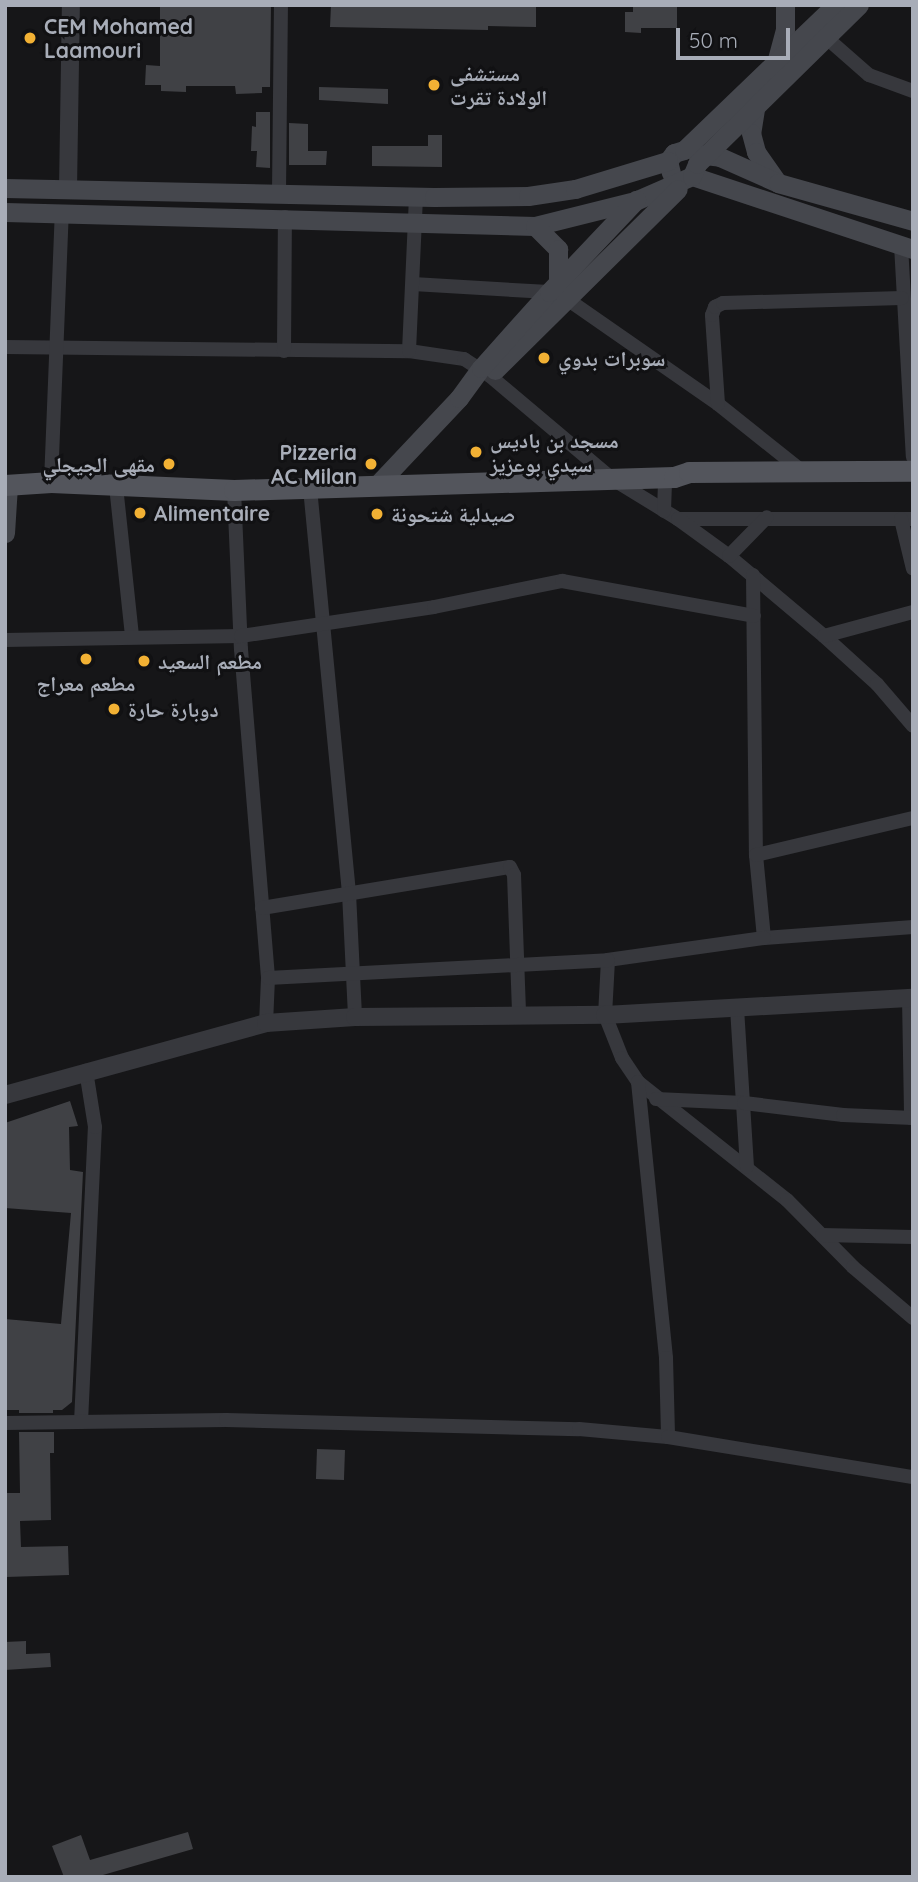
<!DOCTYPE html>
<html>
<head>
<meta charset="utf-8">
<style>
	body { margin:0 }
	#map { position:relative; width:918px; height:1882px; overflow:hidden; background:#161618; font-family:Quicksand,"Noto Naskh Arabic",sans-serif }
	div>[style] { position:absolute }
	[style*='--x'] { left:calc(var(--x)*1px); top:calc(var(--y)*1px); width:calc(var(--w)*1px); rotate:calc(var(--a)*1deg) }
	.building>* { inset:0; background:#404145; transform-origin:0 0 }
	.minor>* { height:14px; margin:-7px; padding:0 7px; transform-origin:7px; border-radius:7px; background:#37383d }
	.tertiary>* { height:18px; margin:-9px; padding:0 9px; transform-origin:9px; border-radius:9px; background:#37383d }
	.secondary>* { height:19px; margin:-9.5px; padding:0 9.5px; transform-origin:9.5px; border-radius:9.5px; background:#45474d }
	.primary>* { height:21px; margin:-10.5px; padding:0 10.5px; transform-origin:10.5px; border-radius:10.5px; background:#53555c }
	.dots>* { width:19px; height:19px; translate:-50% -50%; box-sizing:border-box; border:4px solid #111113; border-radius:50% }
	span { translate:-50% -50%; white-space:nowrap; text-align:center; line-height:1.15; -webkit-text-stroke:6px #111113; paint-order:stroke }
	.poi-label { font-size:21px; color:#a8adb8; font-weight:700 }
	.left { translate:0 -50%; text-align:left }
	.right { translate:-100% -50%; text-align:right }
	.frame { position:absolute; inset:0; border:7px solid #a8adb8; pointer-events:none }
	.scale { position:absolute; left:676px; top:28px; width:114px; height:32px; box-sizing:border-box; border:4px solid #a8adb8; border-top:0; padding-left:9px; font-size:21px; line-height:24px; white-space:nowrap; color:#a8adb8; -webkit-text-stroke:5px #111113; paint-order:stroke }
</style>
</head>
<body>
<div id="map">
	<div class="building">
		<div style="clip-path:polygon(160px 5px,271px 5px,270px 87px,262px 87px,262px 93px,236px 94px,235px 86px,186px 86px,186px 92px,161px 91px,161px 85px,145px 85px,146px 65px,160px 66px)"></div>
		<div style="clip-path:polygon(331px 5px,536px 5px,536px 27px,488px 26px,488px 30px,330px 27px)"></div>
		<div style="clip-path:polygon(633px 5px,677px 5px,677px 28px,641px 28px,641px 33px,625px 32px,625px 12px,633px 12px)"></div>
		<div style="clip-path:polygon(319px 87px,388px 89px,388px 104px,319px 100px)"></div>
		<div style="clip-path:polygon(256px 112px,270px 112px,270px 168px,256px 167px,257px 151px,251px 151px,252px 126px,256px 127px)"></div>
		<div style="clip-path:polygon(289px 123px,308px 124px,308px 151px,327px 151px,326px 165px,289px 165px)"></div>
		<div style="clip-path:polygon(428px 135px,442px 135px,442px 167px,372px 166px,372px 146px,428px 146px)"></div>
		<div style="clip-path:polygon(70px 1101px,78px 1126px,69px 1127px,70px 1170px,83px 1172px,72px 1402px,62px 1410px,53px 1410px,53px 1413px,19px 1413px,19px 1410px,5px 1410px,5px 1319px,61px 1324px,71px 1213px,5px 1208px,5px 1123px)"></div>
		<div style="clip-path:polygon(19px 1432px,54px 1432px,54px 1453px,50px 1453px,51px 1520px,20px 1521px,21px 1547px,68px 1546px,69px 1575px,6px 1577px,5px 1493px,20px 1493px)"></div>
		<div style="left:317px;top:1449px;width:28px;height:30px;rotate:2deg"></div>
		<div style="clip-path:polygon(26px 1641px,26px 1654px,50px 1653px,51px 1667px,5px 1670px,5px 1642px)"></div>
		<div style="clip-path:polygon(188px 1832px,193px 1849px,96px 1877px,64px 1877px,52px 1846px,81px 1835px,90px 1860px)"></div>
	</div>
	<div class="minor">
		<div style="--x:821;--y:33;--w:64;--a:41.2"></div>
		<div style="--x:869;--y:75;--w:47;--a:20"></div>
		<div style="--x:279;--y:192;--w:187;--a:-89.4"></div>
		<div style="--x:901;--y:245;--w:212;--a:86.8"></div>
		<div style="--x:413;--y:284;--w:136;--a:3.4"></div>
		<div style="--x:549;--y:292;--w:19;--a:21"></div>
		<div style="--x:567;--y:299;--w:184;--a:34.8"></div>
		<div style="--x:718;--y:404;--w:107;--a:38.6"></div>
		<div style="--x:5;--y:347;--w:404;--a:0.6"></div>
		<div style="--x:409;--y:351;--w:56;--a:8.3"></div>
		<div style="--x:464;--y:359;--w:31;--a:33"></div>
		<div style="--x:490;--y:376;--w:158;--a:40.1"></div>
		<div style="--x:611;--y:478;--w:79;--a:31.5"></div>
		<div style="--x:678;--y:519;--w:235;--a:0"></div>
		<div style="--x:284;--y:351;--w:134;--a:-89.6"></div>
		<div style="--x:409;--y:351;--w:155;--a:-87.4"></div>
		<div style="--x:718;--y:404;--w:89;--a:-93.9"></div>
		<div style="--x:712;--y:315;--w:9;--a:-69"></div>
		<div style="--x:715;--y:307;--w:9;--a:-27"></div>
		<div style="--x:723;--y:303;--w:179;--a:-1.6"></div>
		<div style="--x:51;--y:482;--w:269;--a:-87.7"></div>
		<div style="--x:116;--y:486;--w:151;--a:83.9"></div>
		<div style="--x:310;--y:488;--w:407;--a:84.5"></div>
		<div style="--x:349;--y:893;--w:124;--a:87.2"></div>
		<div style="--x:234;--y:490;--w:159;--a:87.5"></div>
		<div style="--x:241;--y:649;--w:330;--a:85.3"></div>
		<div style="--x:268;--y:978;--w:45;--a:92.5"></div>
		<div style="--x:664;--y:511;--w:34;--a:-88"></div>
		<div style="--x:678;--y:519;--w:63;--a:36"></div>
		<div style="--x:729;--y:556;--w:124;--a:40.1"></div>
		<div style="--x:824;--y:636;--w:72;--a:42.2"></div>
		<div style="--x:877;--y:684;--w:55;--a:49.4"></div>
		<div style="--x:901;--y:519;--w:51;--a:76.5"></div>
		<div style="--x:729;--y:556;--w:54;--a:-45.7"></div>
		<div style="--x:753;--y:575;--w:280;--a:89.4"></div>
		<div style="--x:756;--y:855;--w:83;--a:84.5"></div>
		<div style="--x:824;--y:636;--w:92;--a:-15.1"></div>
		<div style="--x:5;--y:640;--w:236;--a:-1"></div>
		<div style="--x:241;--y:636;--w:195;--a:-8.5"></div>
		<div style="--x:434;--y:607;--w:131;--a:-11.5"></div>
		<div style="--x:562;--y:581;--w:195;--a:10.3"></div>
		<div style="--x:756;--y:855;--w:161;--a:-13.3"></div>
		<div style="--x:262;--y:908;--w:251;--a:-9.4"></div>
		<div style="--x:510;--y:867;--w:9;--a:63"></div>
		<div style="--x:514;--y:875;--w:139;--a:87.9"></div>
		<div style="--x:913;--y:927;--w:149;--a:175.8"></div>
		<div style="--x:764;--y:938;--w:158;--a:172"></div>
		<div style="--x:608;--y:960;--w:55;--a:93.1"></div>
		<div style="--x:605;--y:1015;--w:46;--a:68.4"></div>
		<div style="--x:622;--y:1058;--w:29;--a:56"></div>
		<div style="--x:638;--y:1082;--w:190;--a:38.4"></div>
		<div style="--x:787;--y:1200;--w:94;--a:45.4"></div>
		<div style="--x:853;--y:1267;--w:79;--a:40.4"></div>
		<div style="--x:268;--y:978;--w:340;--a:-3"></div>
		<div style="--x:909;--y:998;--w:120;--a:89"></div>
		<div style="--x:737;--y:1008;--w:159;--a:86.4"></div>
		<div style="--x:638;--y:1082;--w:277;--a:84.2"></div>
		<div style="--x:666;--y:1358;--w:79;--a:88.5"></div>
		<div style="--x:656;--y:1099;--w:88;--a:2.6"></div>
		<div style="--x:744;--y:1103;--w:100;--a:6.9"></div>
		<div style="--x:843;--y:1115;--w:70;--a:2.5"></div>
		<div style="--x:822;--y:1235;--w:91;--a:1.3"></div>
		<div style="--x:81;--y:1422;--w:295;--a:-87.3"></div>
		<div style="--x:95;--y:1127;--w:57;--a:-99.1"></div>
		<div style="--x:5;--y:1423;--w:221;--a:-0.8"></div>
		<div style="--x:226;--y:1420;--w:353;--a:1.5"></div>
		<div style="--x:579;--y:1429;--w:89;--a:5.1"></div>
		<div style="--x:668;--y:1437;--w:248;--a:9.3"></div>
	</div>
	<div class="tertiary">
		<div style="--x:68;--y:189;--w:184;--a:-89.1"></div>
		<div style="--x:5;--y:1095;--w:271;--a:-15.4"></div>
		<div style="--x:266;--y:1023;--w:89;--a:-3.9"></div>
		<div style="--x:355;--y:1017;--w:250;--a:-0.5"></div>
		<div style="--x:605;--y:1015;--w:308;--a:-3.2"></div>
	</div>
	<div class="secondary">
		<div style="--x:776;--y:63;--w:34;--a:-75"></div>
		<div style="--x:785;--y:30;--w:25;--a:-90"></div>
		<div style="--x:755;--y:109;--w:24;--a:99"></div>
		<div style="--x:751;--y:133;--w:20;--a:75"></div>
		<div style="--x:756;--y:152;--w:37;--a:55"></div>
		<div style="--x:697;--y:154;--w:23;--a:7"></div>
		<div style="--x:720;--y:157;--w:64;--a:24.1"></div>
		<div style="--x:778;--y:183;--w:140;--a:15.7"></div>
		<div style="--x:671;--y:173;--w:12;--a:-104"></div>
		<div style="--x:668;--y:161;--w:10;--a:-53"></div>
		<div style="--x:674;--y:153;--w:10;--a:-17"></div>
		<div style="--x:684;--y:150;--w:209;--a:-43.8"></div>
		<div style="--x:692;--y:176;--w:233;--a:18.3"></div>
		<div style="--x:5;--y:188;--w:429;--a:1.2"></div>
		<div style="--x:434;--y:197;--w:94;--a:-0.6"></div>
		<div style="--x:528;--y:196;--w:48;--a:-8.5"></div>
		<div style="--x:575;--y:189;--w:97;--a:-16.8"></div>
		<div style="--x:5;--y:212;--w:530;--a:1.51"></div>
		<div style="--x:535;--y:226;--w:103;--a:-14"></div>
		<div style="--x:635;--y:201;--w:62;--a:-23.7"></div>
		<div style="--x:692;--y:176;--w:13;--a:-67"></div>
		<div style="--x:697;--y:164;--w:227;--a:-44.5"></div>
		<div style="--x:535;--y:226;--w:33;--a:45"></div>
		<div style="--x:558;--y:249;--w:34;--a:90"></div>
		<div style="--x:495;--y:370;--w:257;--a:-44.7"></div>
		<div style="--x:376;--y:486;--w:121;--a:-46.7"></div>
		<div style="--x:459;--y:398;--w:37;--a:-54"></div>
		<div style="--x:481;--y:368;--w:102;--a:-48.2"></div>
		<div style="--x:549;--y:292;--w:127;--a:-46.6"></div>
		<div style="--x:5;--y:533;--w:48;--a:-86.4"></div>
	</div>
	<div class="primary">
		<div style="--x:5;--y:485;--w:46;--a:-3.7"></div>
		<div style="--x:51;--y:482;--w:183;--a:2.5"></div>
		<div style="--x:234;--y:490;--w:440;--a:-1.7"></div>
		<div style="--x:674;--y:477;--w:16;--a:-18"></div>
		<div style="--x:689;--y:472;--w:224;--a:-0.3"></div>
	</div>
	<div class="dots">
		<div style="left:30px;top:38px;background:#f2b134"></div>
		<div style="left:434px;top:85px;background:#f2b134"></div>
		<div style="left:544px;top:358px;background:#f2b134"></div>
		<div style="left:476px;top:452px;background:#f2b134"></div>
		<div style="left:169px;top:464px;background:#f2b134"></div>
		<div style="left:371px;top:464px;background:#f2b134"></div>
		<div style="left:140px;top:513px;background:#f2b134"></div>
		<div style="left:377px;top:514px;background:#f2b134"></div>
		<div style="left:86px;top:659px;background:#f2b134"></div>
		<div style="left:144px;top:661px;background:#f2b134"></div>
		<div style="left:114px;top:709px;background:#f2b134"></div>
	</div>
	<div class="poi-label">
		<span class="left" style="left:44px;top:38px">CEM Mohamed<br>Laamouri</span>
		<span class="left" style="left:450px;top:85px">مستشفى<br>الولادة تقرت</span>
		<span class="left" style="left:558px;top:358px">سوبرات بدوي</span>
		<span class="left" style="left:490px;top:452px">مسجد بن باديس<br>سيدي بوعزيز</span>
		<span class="right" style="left:357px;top:464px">Pizzeria<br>AC Milan</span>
		<span class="right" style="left:155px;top:464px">مقهى الجيجلي</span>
		<span class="left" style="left:154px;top:513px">Alimentaire</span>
		<span class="left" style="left:391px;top:514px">صيدلية شتحونة</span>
		<span class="left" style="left:158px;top:661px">مطعم السعيد</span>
		<span style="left:86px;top:683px">مطعم معراج</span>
		<span class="left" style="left:128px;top:709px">دوبارة حارة</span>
	</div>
	<div class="frame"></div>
	<div class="scale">50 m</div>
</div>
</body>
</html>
